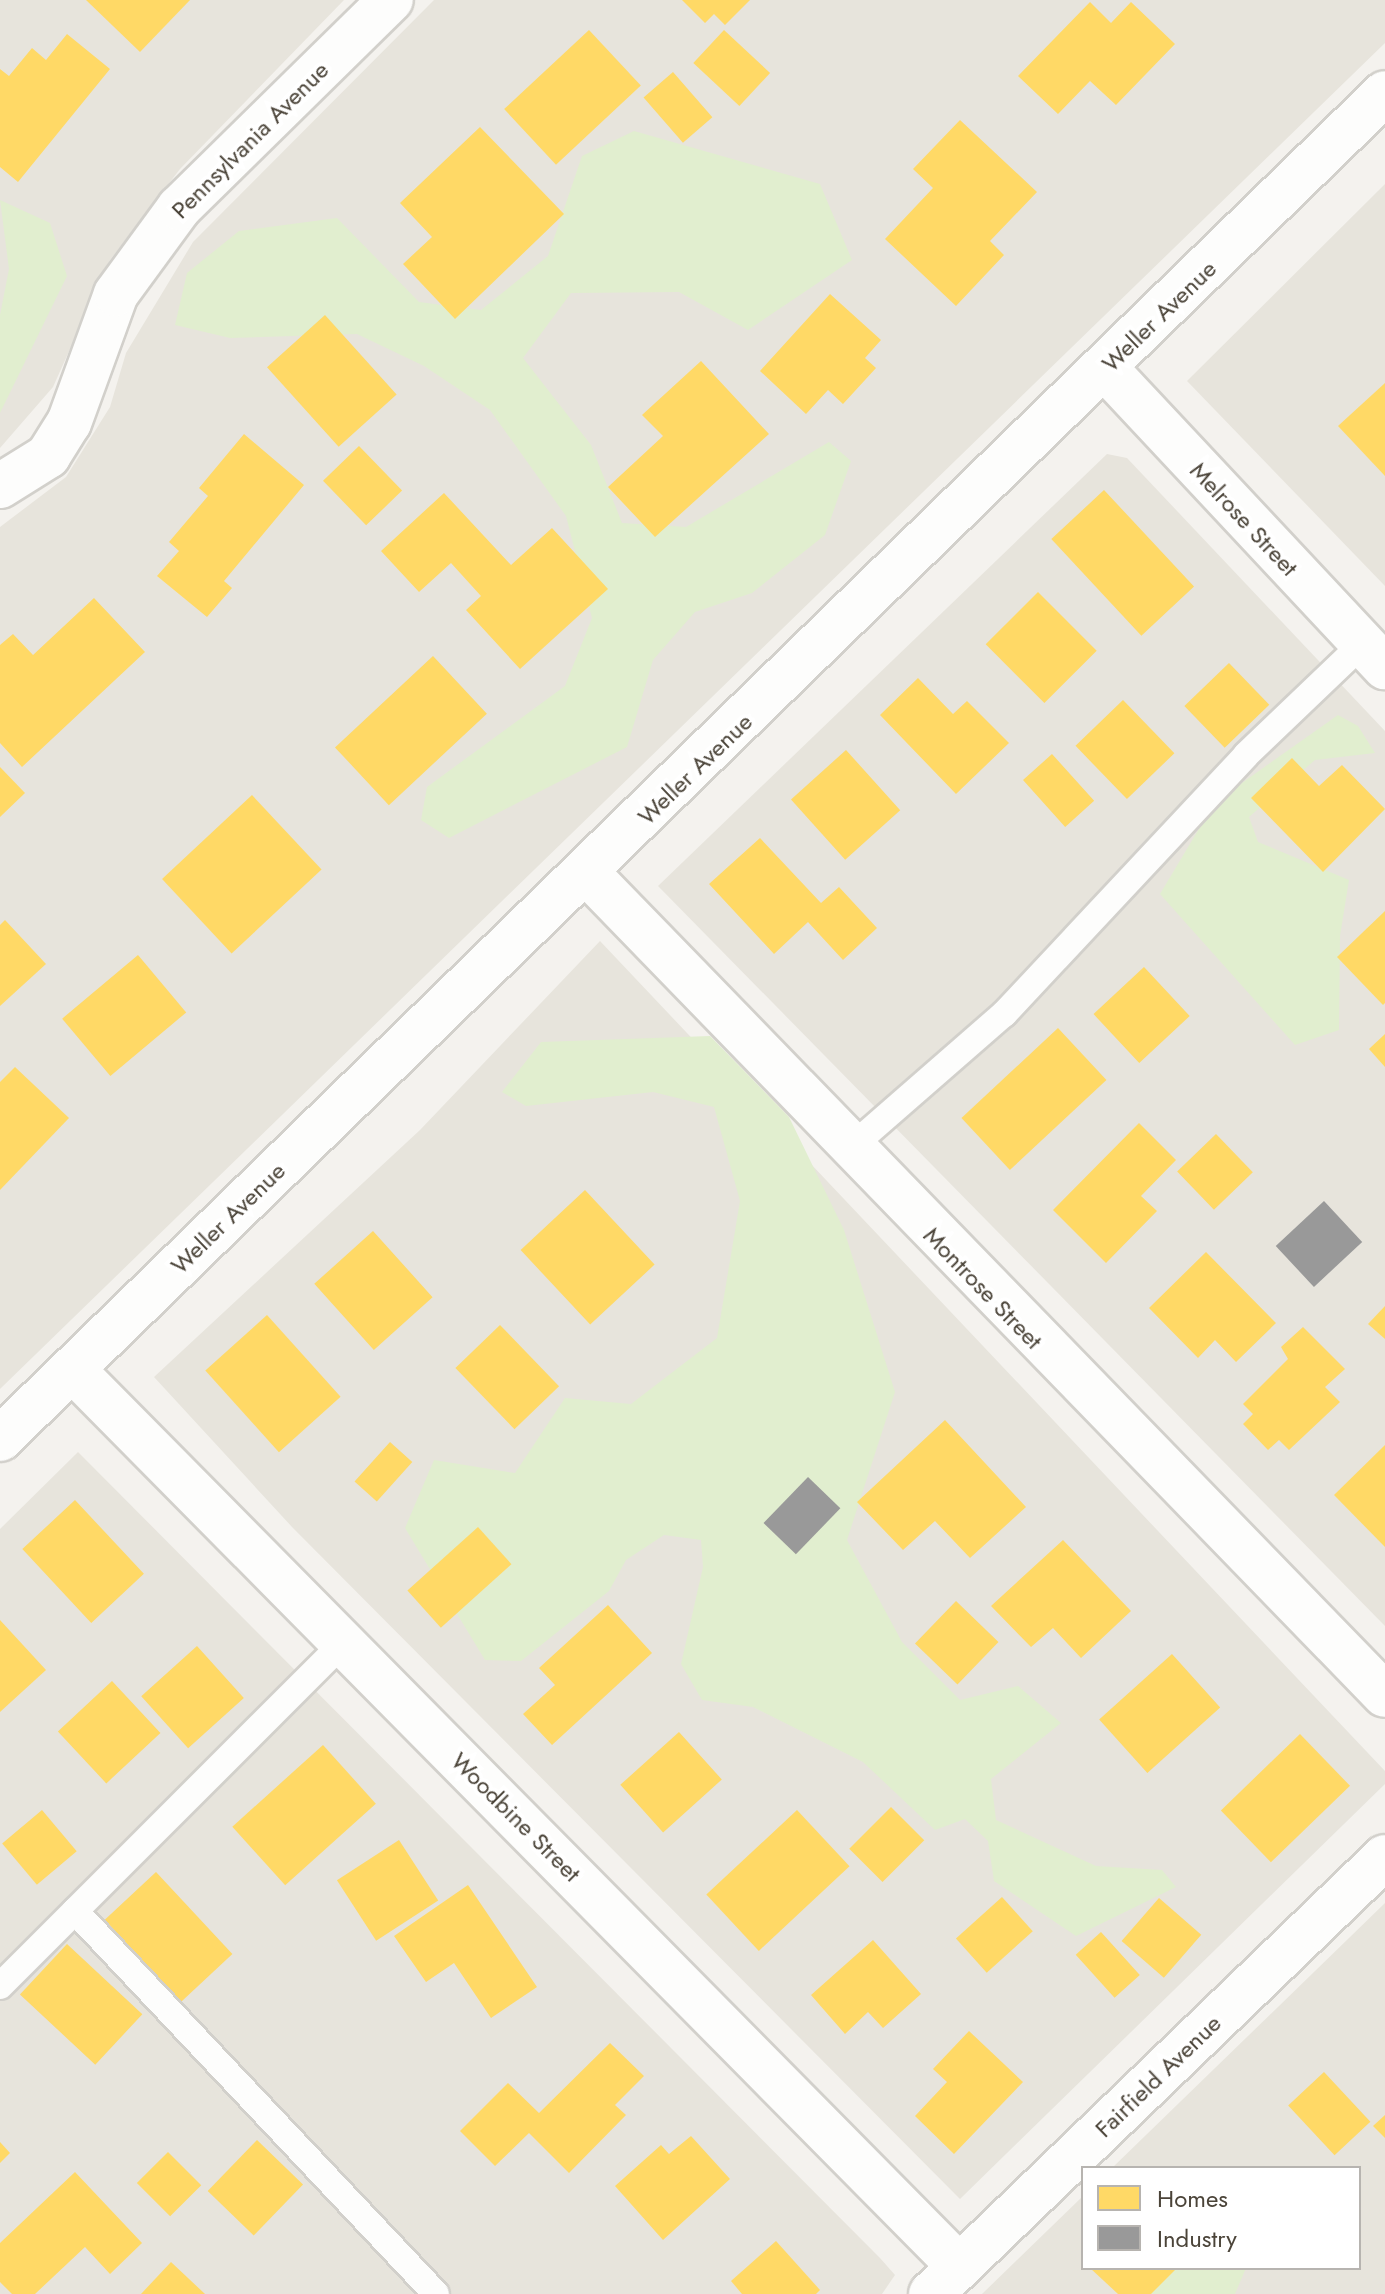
<!DOCTYPE html>
<html>
<head>
<meta charset="utf-8">
<style>
	body { margin:0 }
	#map { position:relative; width:1385px; height:2294px; overflow:hidden; background:#f4f2ee; font-family:Jost,sans-serif }
	div>[style] { position:absolute }
	[style*='--x'] { left:calc(var(--x)*1px); top:calc(var(--y)*1px); width:calc(var(--w)*1px); rotate:calc(var(--a)*1deg) }
	.residential>* { inset:0; background:#e7e4dc }
	.green>* { inset:0; background:#e1eecf }
	.homes>* { inset:0; background:#ffd966; transform-origin:0 0 }
	.industry>* { inset:0; background:#999; transform-origin:0 0 }
	.roads { filter:drop-shadow(2px 0 #d2d0cb) drop-shadow(-2px 0 #d2d0cb) drop-shadow(0 2px #d2d0cb) drop-shadow(0 -2px #d2d0cb) }
	.service>* { height:26px; margin:-13px; padding:0 13px; transform-origin:13px; border-radius:13px; background:#fdfdfc }
	.minor>* { height:44px; margin:-22px; padding:0 22px; transform-origin:22px; border-radius:22px; background:#fdfdfc }
	.tertiary>* { height:44px; margin:-22px; padding:0 22px; transform-origin:22px; border-radius:22px; background:#fdfdfc }
	span { translate:-50% -50%; white-space:nowrap; text-align:center; line-height:1.15; -webkit-text-stroke:8px #fff; paint-order:stroke }
	.street-label { font-size:24px; color:#4b4439 }
	.legend { position:absolute; left:1081px; top:2166px; width:280px; height:104px; box-sizing:border-box; background:#fff; border:2px solid #b7b4b0; margin:0; padding:10px 14px; list-style:none; font-size:24px; color:#4b4439 }
	.legend li { display:flex; align-items:center; gap:16px; height:40px }
	.legend b { width:40px; border:2px solid #b7b4b0 }
</style>
</head>
<body>
<div id="map">
	<div class="residential">
		<div style="clip-path:polygon(0 0,344px 0,180px 169px,110px 260px,53px 387px,0 448px)"></div>
		<div style="clip-path:polygon(434px 0,1385px 0,1385px 43px,0 1389px,0 527px,66px 477px,110px 407px,126px 353px,193px 242px)"></div>
		<div style="clip-path:polygon(1385px 184px,1385px 586px,1187px 381px)"></div>
		<div style="clip-path:polygon(1107px 454px,1127px 458px,1385px 731px,1385px 1626px,658px 886px)"></div>
		<div style="clip-path:polygon(600px 941px,1385px 1771px,1385px 1784px,960px 2199px,292px 1527px,154px 1377px,420px 1130px)"></div>
		<div style="clip-path:polygon(78px 1452px,880px 2258px,895px 2275px,882px 2294px,0 2294px,0 1529px)"></div>
		<div style="clip-path:polygon(1385px 1903px,1385px 2294px,982px 2294px,1083px 2196px,1083px 2268px,1359px 2268px,1359px 2168px,1112px 2168px)"></div>
	</div>
	<div class="green">
		<div style="clip-path:polygon(634px 131px,820px 184px,852px 260px,748px 330px,679px 292px,571px 293px,523px 358px,591px 445px,622px 523px,686px 527px,829px 442px,851px 461px,825px 535px,752px 593px,695px 612px,653px 660px,627px 747px,449px 838px,421px 820px,427px 787px,565px 686px,592px 618px,566px 516px,490px 410px,424px 366px,357px 334px,230px 338px,175px 325px,187px 273px,239px 231px,337px 218px,419px 302px,481px 310px,548px 256px,582px 156px)"></div>
		<div style="clip-path:polygon(0 200px,50px 223px,67px 276px,0 413px,0 315px,9px 269px)"></div>
		<div style="clip-path:polygon(1338px 715px,1358px 726px,1375px 753px,1315px 760px,1249px 817px,1258px 842px,1349px 880px,1340px 936px,1339px 1030px,1295px 1045px,1160px 894px,1215px 802px)"></div>
		<div style="clip-path:polygon(710px 1036px,789px 1117px,844px 1230px,895px 1392px,847px 1540px,902px 1642px,960px 1700px,1018px 1686px,1061px 1723px,991px 1779px,996px 1820px,1096px 1866px,1162px 1870px,1176px 1887px,1076px 1936px,994px 1881px,988px 1841px,965px 1819px,935px 1830px,863px 1762px,753px 1707px,702px 1700px,681px 1664px,703px 1567px,701px 1540px,664px 1535px,626px 1560px,609px 1591px,521px 1661px,485px 1660px,405px 1528px,434px 1460px,515px 1473px,565px 1398px,631px 1404px,717px 1338px,740px 1201px,714px 1107px,653px 1092px,526px 1106px,502px 1092px,541px 1042px)"></div>
		<div style="clip-path:polygon(1144px 2268px,1246px 2268px,1235px 2294px,1126px 2294px)"></div>
	</div>
	<div class="homes">
		<div style="clip-path:polygon(86px 0,190px 0,140px 52px)"></div>
		<div style="clip-path:polygon(682px 0,750px 0,725px 25px,714px 14px,705px 23px)"></div>
		<div style="clip-path:polygon(1090px 2px,1111px 23px,1131px 2px,1175px 44px,1116px 105px,1090px 81px,1058px 114px,1018px 76px)"></div>
		<div style="left:589px;top:30px;width:76px;height:116px;rotate:47deg"></div>
		<div style="left:724px;top:30px;width:63px;height:45px;rotate:43deg"></div>
		<div style="clip-path:polygon(67px 34px,110px 69px,18px 182px,0 167px,0 69px,9px 76px,32px 48px,46px 60px)"></div>
		<div style="left:673px;top:72px;width:60px;height:39px;rotate:49deg"></div>
		<div style="clip-path:polygon(960px 120px,1037px 192px,990px 241px,1004px 255px,956px 306px,885px 239px,933px 188px,913px 169px)"></div>
		<div style="clip-path:polygon(480px 127px,564px 214px,455px 319px,403px 264px,432px 237px,400px 203px)"></div>
		<div style="clip-path:polygon(830px 294px,881px 340px,865px 358px,876px 368px,843px 404px,828px 390px,806px 414px,760px 371px)"></div>
		<div style="left:325px;top:315px;width:107px;height:78px;rotate:48deg"></div>
		<div style="clip-path:polygon(701px 361px,769px 434px,655px 537px,608px 487px,663px 436px,642px 415px)"></div>
		<div style="clip-path:polygon(1385px 383px,1385px 476px,1338px 426px)"></div>
		<div style="clip-path:polygon(244px 434px,304px 485px,224px 581px,232px 588px,207px 617px,157px 576px,179px 551px,169px 542px,208px 496px,199px 488px)"></div>
		<div style="left:359px;top:446px;width:62px;height:50px;rotate:46deg"></div>
		<div style="left:1104px;top:490px;width:132px;height:72px;rotate:47deg"></div>
		<div style="clip-path:polygon(444px 493px,511px 565px,552px 528px,608px 589px,520px 669px,466px 610px,481px 596px,451px 563px,419px 592px,381px 551px)"></div>
		<div style="left:1038px;top:592px;width:83px;height:74px;rotate:45deg"></div>
		<div style="clip-path:polygon(94px 598px,145px 652px,22px 767px,0 743px,0 645px,13px 634px,33px 655px)"></div>
		<div style="left:433px;top:656px;width:79px;height:134px;rotate:47deg"></div>
		<div style="left:1229px;top:663px;width:58px;height:62px;rotate:46deg"></div>
		<div style="clip-path:polygon(918px 678px,953px 714px,967px 701px,1009px 743px,956px 794px,880px 715px)"></div>
		<div style="left:1123px;top:700px;width:74px;height:66px;rotate:46deg"></div>
		<div style="left:846px;top:750px;width:81px;height:74px;rotate:48deg"></div>
		<div style="left:1052px;top:754px;width:63px;height:39px;rotate:48deg"></div>
		<div style="clip-path:polygon(1292px 758px,1319px 786px,1342px 765px,1385px 809px,1323px 872px,1251px 798px)"></div>
		<div style="clip-path:polygon(0 767px,25px 793px,0 817px)"></div>
		<div style="left:252px;top:795px;width:102px;height:123px;rotate:47deg"></div>
		<div style="clip-path:polygon(760px 838px,821px 903px,839px 887px,877px 928px,843px 960px,808px 922px,774px 954px,709px 884px)"></div>
		<div style="clip-path:polygon(1385px 911px,1385px 1003px,1383px 1005px,1337px 957px)"></div>
		<div style="clip-path:polygon(5px 920px,46px 964px,0 1006px,0 925px)"></div>
		<div style="left:138px;top:955px;width:75px;height:99px;rotate:50deg"></div>
		<div style="left:1144px;top:967px;width:67px;height:69px;rotate:47deg"></div>
		<div style="left:1058px;top:1028px;width:71px;height:132px;rotate:47deg"></div>
		<div style="clip-path:polygon(1385px 1034px,1385px 1067px,1369px 1049px)"></div>
		<div style="clip-path:polygon(15px 1067px,69px 1118px,0 1190px,0 1082px)"></div>
		<div style="clip-path:polygon(1139px 1123px,1176px 1160px,1141px 1196px,1157px 1211px,1106px 1263px,1053px 1210px)"></div>
		<div style="left:1216px;top:1134px;width:53px;height:54px;rotate:46deg"></div>
		<div style="left:585px;top:1190px;width:102px;height:88px;rotate:47deg"></div>
		<div style="left:373px;top:1231px;width:89px;height:79px;rotate:48deg"></div>
		<div style="clip-path:polygon(1206px 1252px,1276px 1323px,1236px 1362px,1215px 1340px,1198px 1358px,1149px 1308px)"></div>
		<div style="clip-path:polygon(1385px 1306px,1385px 1339px,1368px 1324px)"></div>
		<div style="left:267px;top:1315px;width:110px;height:83px;rotate:48deg"></div>
		<div style="left:500px;top:1325px;width:85px;height:62px;rotate:46deg"></div>
		<div style="clip-path:polygon(1303px 1327px,1345px 1369px,1325px 1387px,1340px 1402px,1289px 1450px,1279px 1440px,1268px 1450px,1243px 1424px,1253px 1414px,1243px 1404px,1288px 1359px,1281px 1347px)"></div>
		<div style="clip-path:polygon(945px 1420px,1026px 1507px,970px 1558px,935px 1521px,903px 1550px,857px 1502px)"></div>
		<div style="left:390px;top:1442px;width:30px;height:53px;rotate:42deg"></div>
		<div style="clip-path:polygon(1385px 1445px,1385px 1547px,1334px 1495px)"></div>
		<div style="left:75px;top:1500px;width:101px;height:72px;rotate:47deg"></div>
		<div style="left:478px;top:1527px;width:50px;height:95px;rotate:48deg"></div>
		<div style="clip-path:polygon(1063px 1540px,1131px 1611px,1081px 1658px,1053px 1628px,1031px 1647px,991px 1606px)"></div>
		<div style="left:956px;top:1601px;width:59px;height:59px;rotate:44deg"></div>
		<div style="clip-path:polygon(608px 1605px,652px 1653px,552px 1745px,523px 1714px,555px 1685px,539px 1668px)"></div>
		<div style="clip-path:polygon(0 1620px,46px 1670px,0 1712px)"></div>
		<div style="left:197px;top:1646px;width:70px;height:75px;rotate:48deg"></div>
		<div style="left:1172px;top:1654px;width:72px;height:98px;rotate:48deg"></div>
		<div style="left:112px;top:1681px;width:71px;height:74px;rotate:47deg"></div>
		<div style="left:679px;top:1732px;width:64px;height:79px;rotate:48deg"></div>
		<div style="left:1300px;top:1734px;width:72px;height:110px;rotate:46deg"></div>
		<div style="left:323px;top:1745px;width:79px;height:122px;rotate:48deg"></div>
		<div style="left:891px;top:1807px;width:47px;height:59px;rotate:45deg"></div>
		<div style="left:42px;top:1810px;width:54px;height:52px;rotate:50deg"></div>
		<div style="left:797px;top:1810px;width:77px;height:124px;rotate:47deg"></div>
		<div style="left:399px;top:1840px;width:72px;height:74px;rotate:57deg"></div>
		<div style="left:156px;top:1872px;width:112px;height:70px;rotate:47deg"></div>
		<div style="clip-path:polygon(468px 1885px,537px 1987px,491px 2018px,454px 1963px,426px 1982px,394px 1936px)"></div>
		<div style="left:1002px;top:1897px;width:46px;height:62px;rotate:48deg"></div>
		<div style="left:1159px;top:1898px;width:56px;height:57px;rotate:41deg"></div>
		<div style="left:1101px;top:1932px;width:58px;height:34px;rotate:48deg"></div>
		<div style="clip-path:polygon(873px 1940px,921px 1994px,883px 2028px,868px 2012px,845px 2034px,811px 1995px)"></div>
		<div style="left:67px;top:1944px;width:103px;height:69px;rotate:43deg"></div>
		<div style="clip-path:polygon(969px 2031px,1023px 2082px,954px 2154px,915px 2116px,947px 2082px,933px 2069px)"></div>
		<div style="clip-path:polygon(610px 2043px,644px 2076px,615px 2105px,626px 2115px,569px 2173px,529px 2133px,495px 2166px,460px 2131px,508px 2083px,539px 2113px)"></div>
		<div style="left:1324px;top:2072px;width:68px;height:49px;rotate:47deg"></div>
		<div style="clip-path:polygon(1385px 2115px,1385px 2138px,1373px 2126px)"></div>
		<div style="clip-path:polygon(691px 2136px,730px 2179px,663px 2240px,615px 2186px,661px 2145px,669px 2154px)"></div>
		<div style="left:257px;top:2140px;width:64px;height:71px;rotate:44deg"></div>
		<div style="clip-path:polygon(0 2142px,10px 2153px,0 2163px)"></div>
		<div style="left:168px;top:2152px;width:47px;height:44px;rotate:45deg"></div>
		<div style="clip-path:polygon(75px 2172px,142px 2243px,110px 2274px,85px 2247px,35px 2294px,12px 2294px,0 2282px,0 2243px)"></div>
		<div style="clip-path:polygon(776px 2241px,820px 2290px,816px 2294px,742px 2294px,731px 2281px)"></div>
		<div style="clip-path:polygon(171px 2262px,205px 2294px,141px 2294px)"></div>
		<div style="clip-path:polygon(1090px 2268px,1177px 2268px,1151px 2294px,1118px 2294px)"></div>
	</div>
	<div class="industry">
		<div style="left:1324px;top:1201px;width:56px;height:66px;rotate:47deg"></div>
		<div style="left:808px;top:1477px;width:45px;height:64px;rotate:44deg"></div>
	</div>
	<div class="roads">
		<div class="service">
			<div style="--x:849;--y:1149;--w:206;--a:-41.1"></div>
			<div style="--x:1004;--y:1014;--w:354;--a:-46.9"></div>
			<div style="--x:1246;--y:755;--w:161;--a:-43.7"></div>
			<div style="--x:75;--y:1911;--w:526;--a:46.69"></div>
			<div style="--x:0;--y:1986;--w:486;--a:-45"></div>
		</div>
		<div class="minor">
			<div style="--x:1105;--y:368;--w:410;--a:46.9"></div>
			<div style="--x:0;--y:486;--w:57;--a:-32"></div>
			<div style="--x:48;--y:456;--w:39;--a:-58"></div>
			<div style="--x:69;--y:423;--w:137;--a:-70"></div>
			<div style="--x:116;--y:294;--w:107;--a:-53.8"></div>
			<div style="--x:179;--y:208;--w:297;--a:-44.5"></div>
			<div style="--x:588;--y:874;--w:1144;--a:45.85"></div>
			<div style="--x:72;--y:1369;--w:1261;--a:45.32"></div>
			<div style="--x:931;--y:2294;--w:630;--a:-43.91"></div>
		</div>
		<div class="tertiary">
			<div style="--x:0;--y:1439;--w:1931;--a:-44.18"></div>
		</div>
	</div>
	<div class="street-label">
		<span style="left:250px;top:140px;rotate:-45deg">Pennsylvania Avenue</span>
		<span style="left:1159px;top:316px;rotate:-44deg">Weller Avenue</span>
		<span style="left:1244px;top:519px;rotate:47deg">Melrose Street</span>
		<span style="left:695px;top:769px;rotate:-44deg">Weller Avenue</span>
		<span style="left:228px;top:1218px;rotate:-44deg">Weller Avenue</span>
		<span style="left:983px;top:1288px;rotate:46deg">Montrose Street</span>
		<span style="left:516px;top:1817px;rotate:45deg">Woodbine Street</span>
		<span style="left:1158px;top:2076px;rotate:-44deg">Fairfield Avenue</span>
	</div>
	<ul class="legend">
	<li><b style="height:22px;background:#ffd966"></b>Homes</li>
	<li><b style="height:22px;background:#999"></b>Industry</li>
	</ul>
</div>
</body>
</html>
